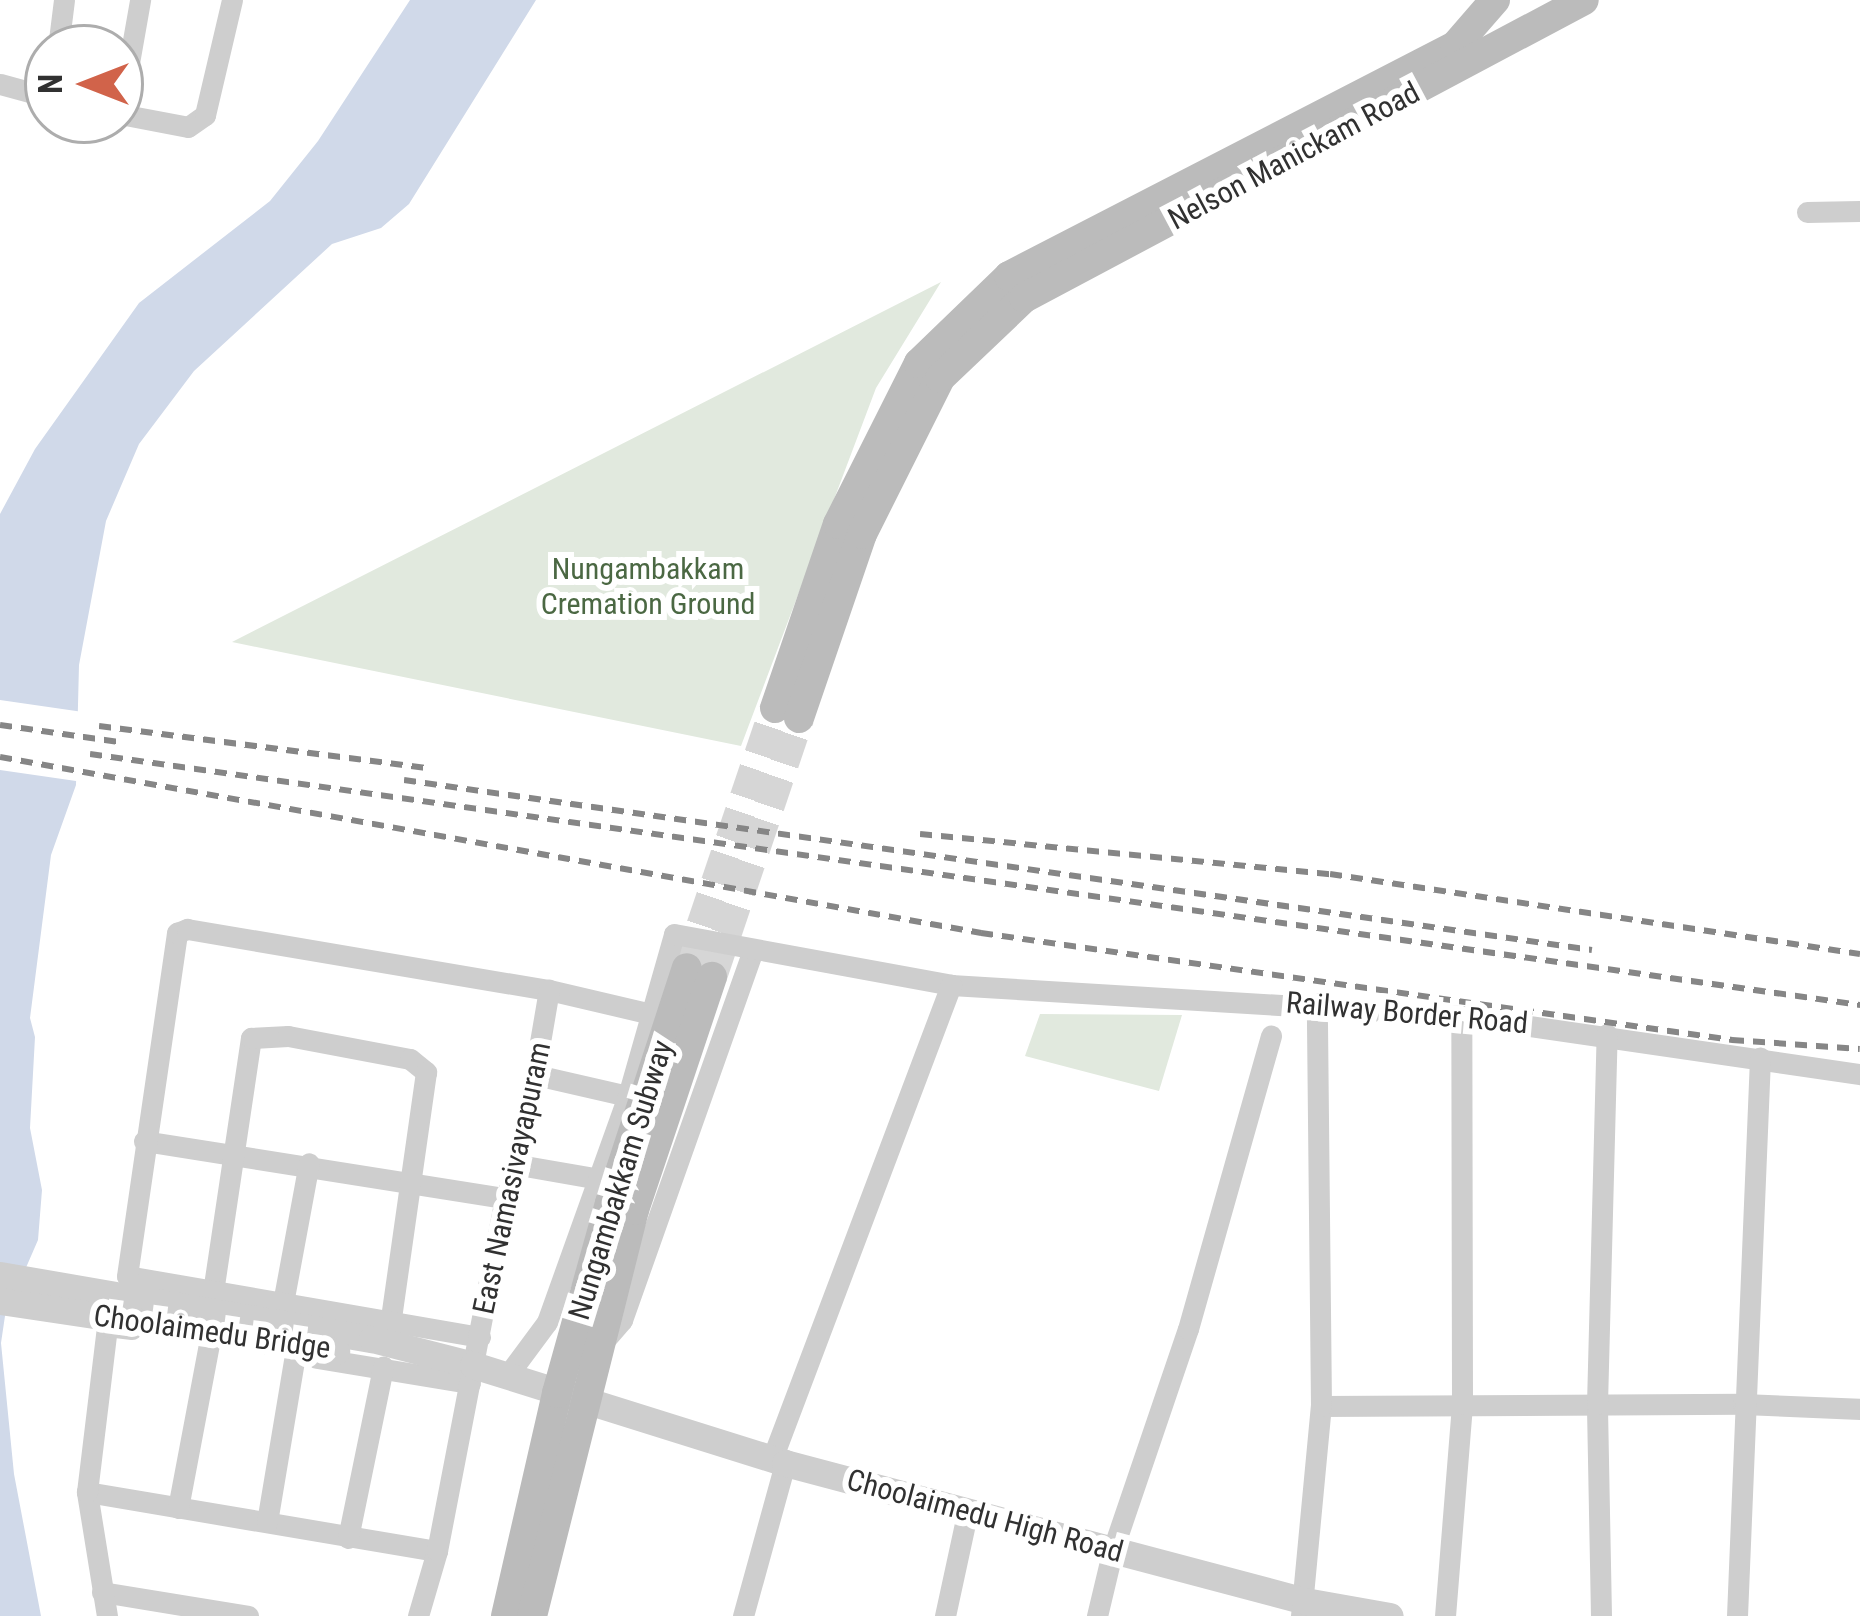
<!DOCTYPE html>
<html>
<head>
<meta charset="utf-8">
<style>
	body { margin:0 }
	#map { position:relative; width:1860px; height:1616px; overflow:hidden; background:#fff; font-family:"Roboto Condensed",sans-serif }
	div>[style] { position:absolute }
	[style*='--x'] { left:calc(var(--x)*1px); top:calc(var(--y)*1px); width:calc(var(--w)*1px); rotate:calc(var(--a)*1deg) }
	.green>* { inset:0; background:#e1e9de }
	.water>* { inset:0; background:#d0d9e9 }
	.pier>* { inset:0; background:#fff }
	.secondary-tunnel>* { height:30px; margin-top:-15px; transform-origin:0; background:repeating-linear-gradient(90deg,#d6d6d6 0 30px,transparent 0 45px) }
	.minor>* { height:21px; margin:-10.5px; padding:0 10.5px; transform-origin:10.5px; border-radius:10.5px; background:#cecece }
	.tertiary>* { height:27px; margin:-13.5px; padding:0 13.5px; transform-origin:13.5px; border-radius:13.5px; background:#cecece }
	.secondary>* { height:30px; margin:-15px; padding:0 15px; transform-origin:15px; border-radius:15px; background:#bbb }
	.rail>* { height:6px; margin-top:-3px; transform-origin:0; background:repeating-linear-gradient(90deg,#868686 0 12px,transparent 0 21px) }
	span { translate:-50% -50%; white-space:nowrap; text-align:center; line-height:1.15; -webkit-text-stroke:12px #fff; paint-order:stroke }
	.street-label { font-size:30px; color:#313131 }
	.park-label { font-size:30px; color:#4b6843 }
	.north { position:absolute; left:24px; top:24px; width:120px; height:120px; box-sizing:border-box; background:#fff; border:3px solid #adadad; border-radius:50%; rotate:270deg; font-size:33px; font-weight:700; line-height:48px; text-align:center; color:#313131 }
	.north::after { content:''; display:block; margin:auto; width:42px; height:54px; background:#d1634a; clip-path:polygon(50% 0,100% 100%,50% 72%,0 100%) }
</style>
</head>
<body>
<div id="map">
	<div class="green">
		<div style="clip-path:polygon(941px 282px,876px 388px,741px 746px,232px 642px)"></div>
		<div style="clip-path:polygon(1040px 1014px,1182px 1015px,1159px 1091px,1025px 1056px)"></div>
	</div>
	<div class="water">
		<div style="clip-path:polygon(410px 0,536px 0,409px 204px,381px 228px,332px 244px,194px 371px,139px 444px,106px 521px,79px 665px,76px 785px,51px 855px,30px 1018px,35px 1037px,30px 1128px,42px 1190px,38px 1240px,5px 1316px,1px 1343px,14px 1474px,41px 1616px,0 1616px,0 514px,35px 449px,139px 303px,270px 201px,318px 141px)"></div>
	</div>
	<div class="pier">
		<div style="clip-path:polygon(0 700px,83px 712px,83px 782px,0 770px)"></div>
	</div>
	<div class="secondary-tunnel">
		<div style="--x:687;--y:968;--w:274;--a:-71.3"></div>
		<div style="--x:712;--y:977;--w:273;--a:-71.4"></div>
	</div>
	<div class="minor">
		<div style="--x:58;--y:48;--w:48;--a:-82.9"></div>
		<div style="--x:0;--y:84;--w:50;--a:15.2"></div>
		<div style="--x:120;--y:114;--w:69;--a:10.8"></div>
		<div style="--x:188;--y:127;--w:21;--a:-35"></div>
		<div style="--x:205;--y:115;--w:118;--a:-76.8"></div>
		<div style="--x:120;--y:114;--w:116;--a:-80"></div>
		<div style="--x:1807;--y:212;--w:53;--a:-1.1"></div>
		<div style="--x:536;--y:1075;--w:94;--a:12.9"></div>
		<div style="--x:144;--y:1141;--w:365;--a:9"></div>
		<div style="--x:519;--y:1165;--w:81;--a:9.9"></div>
		<div style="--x:213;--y:1292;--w:257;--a:-81.5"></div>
		<div style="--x:251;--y:1038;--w:37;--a:-3"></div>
		<div style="--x:288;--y:1036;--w:124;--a:10.7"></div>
		<div style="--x:410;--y:1059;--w:21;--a:39"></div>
		<div style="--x:426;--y:1072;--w:256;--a:98.1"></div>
		<div style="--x:283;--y:1303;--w:142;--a:-79.5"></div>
		<div style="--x:480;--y:1337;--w:358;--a:-170.2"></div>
		<div style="--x:127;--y:1276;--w:347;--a:-81.7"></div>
		<div style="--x:177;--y:933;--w:11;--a:-22"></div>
		<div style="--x:187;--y:929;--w:367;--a:9.6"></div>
		<div style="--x:549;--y:990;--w:105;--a:13.2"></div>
		<div style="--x:603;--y:1342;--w:29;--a:-49"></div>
		<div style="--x:622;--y:1320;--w:389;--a:-70.5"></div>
		<div style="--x:317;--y:1358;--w:155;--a:9.3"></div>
		<div style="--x:507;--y:1376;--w:67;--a:-53.5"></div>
		<div style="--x:547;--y:1322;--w:240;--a:-70.3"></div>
		<div style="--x:628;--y:1096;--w:168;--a:-74.1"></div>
		<div style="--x:674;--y:934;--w:282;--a:10.4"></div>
		<div style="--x:951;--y:985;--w:511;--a:3.48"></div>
		<div style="--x:1461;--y:1016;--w:403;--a:8.3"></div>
		<div style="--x:1321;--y:1406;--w:422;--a:-0.3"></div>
		<div style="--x:1743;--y:1404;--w:117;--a:2.4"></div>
		<div style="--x:772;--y:1459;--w:507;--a:-69.31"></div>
		<div style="--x:87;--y:1492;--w:355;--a:9.6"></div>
		<div style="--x:178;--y:1508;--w:172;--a:-79.3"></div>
		<div style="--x:267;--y:1522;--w:170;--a:-80.5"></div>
		<div style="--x:348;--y:1538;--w:175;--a:-78.4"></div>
		<div style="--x:102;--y:1592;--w:148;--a:9.3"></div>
		<div style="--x:107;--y:1616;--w:126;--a:-99.2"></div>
		<div style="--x:87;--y:1492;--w:167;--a:-83.1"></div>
		<div style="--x:107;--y:1326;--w:25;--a:7"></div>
		<div style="--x:418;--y:1616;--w:68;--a:-73.7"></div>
		<div style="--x:437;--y:1551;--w:359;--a:-79.1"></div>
		<div style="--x:505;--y:1198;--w:36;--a:-67"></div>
		<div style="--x:519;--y:1165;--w:178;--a:-80.3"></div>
		<div style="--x:743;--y:1616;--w:159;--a:-74.6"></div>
		<div style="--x:945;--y:1616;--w:108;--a:-77.8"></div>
		<div style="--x:1097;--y:1616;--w:69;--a:-76.6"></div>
		<div style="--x:1113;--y:1549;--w:232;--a:-71.2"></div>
		<div style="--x:1188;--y:1329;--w:305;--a:-74.2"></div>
		<div style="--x:1301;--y:1616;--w:211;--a:-84.6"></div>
		<div style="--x:1321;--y:1406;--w:403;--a:-90.6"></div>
		<div style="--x:1445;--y:1616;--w:213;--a:-85.4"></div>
		<div style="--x:1462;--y:1404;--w:388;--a:-90.1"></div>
		<div style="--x:1601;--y:1616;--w:212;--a:-91.1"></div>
		<div style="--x:1597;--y:1404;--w:370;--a:-88.5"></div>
		<div style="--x:1737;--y:1616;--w:559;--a:-87.64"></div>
	</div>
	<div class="tertiary">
		<div style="--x:0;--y:1275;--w:377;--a:9.8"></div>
		<div style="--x:372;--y:1339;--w:104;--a:14.4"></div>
		<div style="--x:473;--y:1365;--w:327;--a:17.4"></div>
		<div style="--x:785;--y:1463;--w:538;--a:14.86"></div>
		<div style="--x:1305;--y:1601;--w:86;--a:10"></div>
		<div style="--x:0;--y:1301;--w:340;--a:8.5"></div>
	</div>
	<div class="secondary">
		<div style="--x:775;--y:708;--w:194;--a:-71.1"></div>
		<div style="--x:838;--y:524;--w:180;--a:-63.3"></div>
		<div style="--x:919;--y:363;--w:125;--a:-44"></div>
		<div style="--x:1009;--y:276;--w:502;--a:-27.28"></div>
		<div style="--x:1455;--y:46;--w:61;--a:-49"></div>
		<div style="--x:799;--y:718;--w:194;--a:-71.1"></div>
		<div style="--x:862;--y:534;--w:174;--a:-63.4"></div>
		<div style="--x:940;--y:378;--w:116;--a:-43.6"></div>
		<div style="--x:1024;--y:298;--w:634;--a:-28.02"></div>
		<div style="--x:506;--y:1616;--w:229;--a:-77.1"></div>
		<div style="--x:557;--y:1393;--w:197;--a:-74.4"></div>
		<div style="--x:610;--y:1203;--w:247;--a:-71.9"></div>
		<div style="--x:532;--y:1616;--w:419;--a:-75.9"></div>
		<div style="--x:634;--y:1210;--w:246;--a:-71.5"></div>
	</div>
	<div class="rail">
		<div style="--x:0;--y:725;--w:120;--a:8.1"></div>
		<div style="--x:99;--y:726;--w:330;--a:7.3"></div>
		<div style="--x:90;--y:754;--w:1788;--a:8.07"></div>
		<div style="--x:0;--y:757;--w:997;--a:10.17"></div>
		<div style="--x:981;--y:933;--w:759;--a:8.11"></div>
		<div style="--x:1732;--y:1040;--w:128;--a:4"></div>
		<div style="--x:404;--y:780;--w:1200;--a:8.14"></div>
		<div style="--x:920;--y:834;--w:412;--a:5.6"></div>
		<div style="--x:1330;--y:874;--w:536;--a:8.58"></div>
	</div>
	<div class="street-label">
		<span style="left:1294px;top:156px;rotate:-28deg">Nelson Manickam Road</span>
		<span style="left:1407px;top:1013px;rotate:5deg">Railway Border Road</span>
		<span style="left:512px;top:1178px;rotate:-78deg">East Namasivayapuram</span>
		<span style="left:621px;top:1180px;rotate:-73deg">Nungambakkam Subway</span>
		<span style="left:212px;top:1332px;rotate:8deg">Choolaimedu Bridge</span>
		<span style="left:985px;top:1516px;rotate:15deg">Choolaimedu High Road</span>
	</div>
	<div class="park-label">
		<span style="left:648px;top:586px">Nungambakkam<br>Cremation Ground</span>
	</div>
	<div class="north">N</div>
</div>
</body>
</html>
